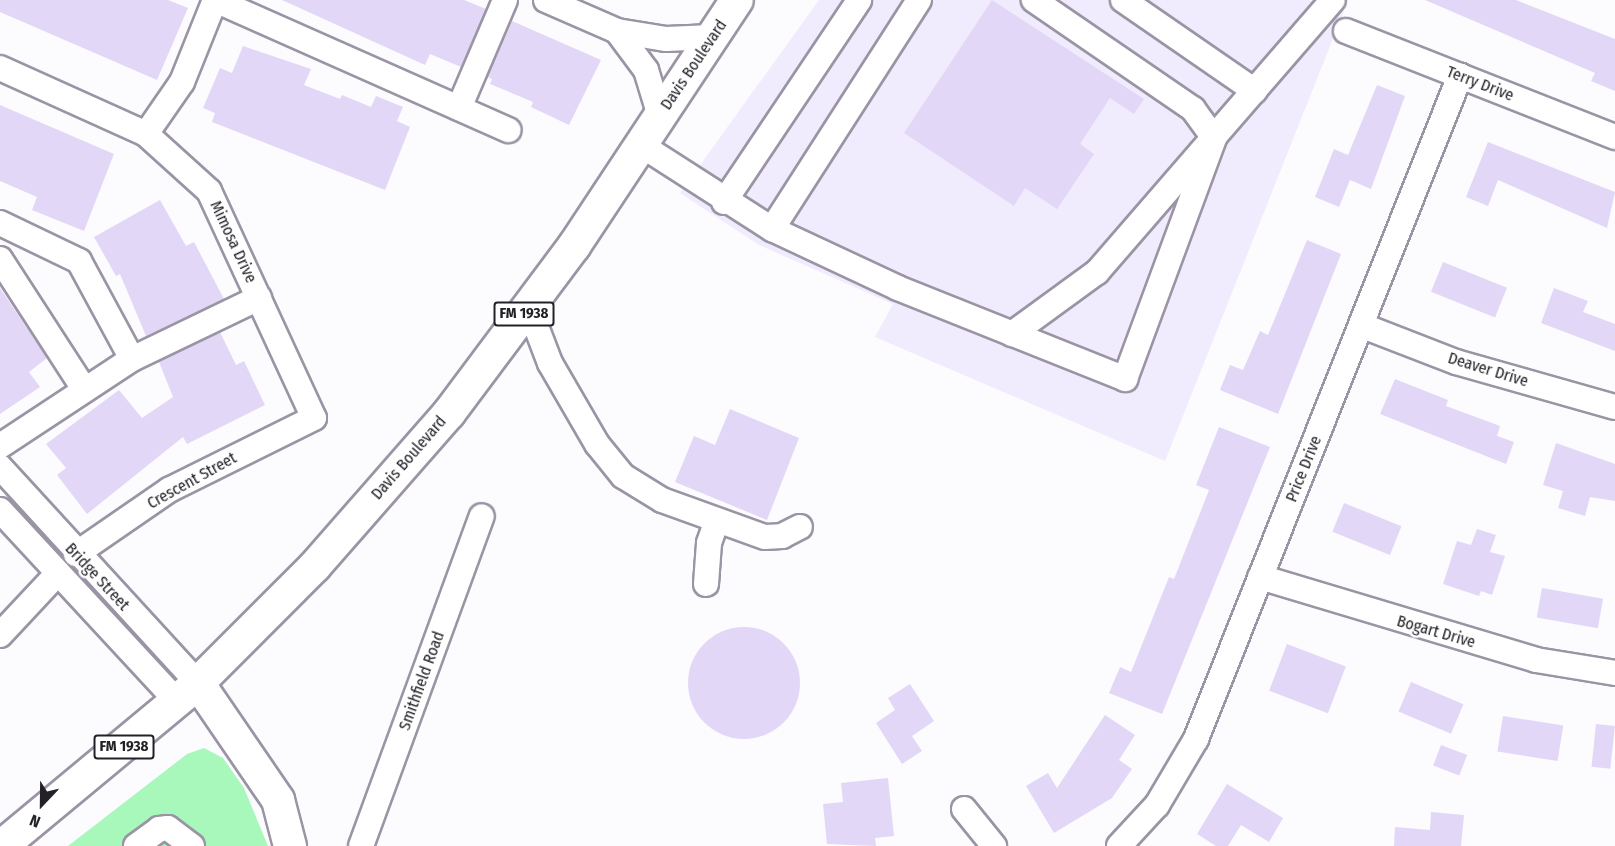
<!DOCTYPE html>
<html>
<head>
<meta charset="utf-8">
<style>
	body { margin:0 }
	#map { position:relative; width:1615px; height:846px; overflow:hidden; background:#fcfbfe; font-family:"Fira Sans Condensed",sans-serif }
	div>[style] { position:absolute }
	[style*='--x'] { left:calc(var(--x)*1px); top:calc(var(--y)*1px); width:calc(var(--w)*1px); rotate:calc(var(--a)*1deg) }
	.built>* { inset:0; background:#f1ebfe }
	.green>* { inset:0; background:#a8f8bc }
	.building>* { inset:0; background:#e3d7f8; transform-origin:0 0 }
	.round { border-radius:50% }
	.roads { filter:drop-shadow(2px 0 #9a94a4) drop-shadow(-2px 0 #9a94a4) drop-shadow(0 2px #9a94a4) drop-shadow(0 -2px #9a94a4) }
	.minor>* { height:24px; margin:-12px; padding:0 12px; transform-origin:12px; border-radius:12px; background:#fff }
	.major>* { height:32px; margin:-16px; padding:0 16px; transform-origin:16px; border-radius:16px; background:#fff }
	span { translate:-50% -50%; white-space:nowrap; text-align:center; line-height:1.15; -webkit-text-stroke:5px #fff; paint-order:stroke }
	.shield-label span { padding:2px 4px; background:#fff; border:2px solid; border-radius:4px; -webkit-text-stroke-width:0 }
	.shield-label { font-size:15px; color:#232127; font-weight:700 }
	.street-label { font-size:16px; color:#232127 }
	.north { position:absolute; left:12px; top:774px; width:60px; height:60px; -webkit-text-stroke:4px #fff; paint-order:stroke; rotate:202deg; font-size:16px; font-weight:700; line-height:24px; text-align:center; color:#232127 }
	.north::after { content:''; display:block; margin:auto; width:21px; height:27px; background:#232127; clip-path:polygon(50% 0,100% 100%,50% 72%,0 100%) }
</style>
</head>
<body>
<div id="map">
	<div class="built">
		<div style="clip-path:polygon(819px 0,1309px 0,1344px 11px,1165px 461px,875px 337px,893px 304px,759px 245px,680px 193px)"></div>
	</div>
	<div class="green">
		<div style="clip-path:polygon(204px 748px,223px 758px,244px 788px,268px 846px,68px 846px,187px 754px)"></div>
	</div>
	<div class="building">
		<div style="clip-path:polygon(0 0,168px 0,188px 8px,157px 80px,0 12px)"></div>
		<div style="clip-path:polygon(282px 0,464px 0,486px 9px,461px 67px,430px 54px,425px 65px)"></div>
		<div style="clip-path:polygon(992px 0,1144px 99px,1134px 114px,1110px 98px,1080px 144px,1094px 154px,1057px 209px,1025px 188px,1014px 206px,904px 133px)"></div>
		<div style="clip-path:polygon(1425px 0,1516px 0,1615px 39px,1615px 91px,1591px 81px,1595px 73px)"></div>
		<div style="clip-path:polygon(512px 21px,601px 60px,569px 125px,531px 107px,533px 102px,490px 84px,492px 79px,488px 77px)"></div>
		<div style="clip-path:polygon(243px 46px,311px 69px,304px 85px,340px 99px,342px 95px,371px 107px,376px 96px,403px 107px,397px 121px,410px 127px,385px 190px,212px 122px,215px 113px,203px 108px,220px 68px,232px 73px)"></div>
		<div style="clip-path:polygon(1377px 85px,1405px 96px,1371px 189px,1350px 180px,1339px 207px,1315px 197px,1334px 149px,1348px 155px)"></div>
		<div style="clip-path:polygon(0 105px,114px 154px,84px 231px,32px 210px,37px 197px,0 181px)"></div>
		<div style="clip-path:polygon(1488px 142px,1615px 192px,1607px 228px,1498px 180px,1488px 206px,1466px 197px)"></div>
		<div style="clip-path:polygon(160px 200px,186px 246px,194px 242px,224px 299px,146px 336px,120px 274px,116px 276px,94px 237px)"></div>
		<div style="clip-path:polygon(1307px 240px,1341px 254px,1278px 414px,1220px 390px,1230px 365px,1243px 370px,1260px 331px,1268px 335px)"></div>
		<div style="left:1443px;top:262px;width:69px;height:32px;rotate:22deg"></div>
		<div style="clip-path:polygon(0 288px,47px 358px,29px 372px,40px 387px,0 414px)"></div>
		<div style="clip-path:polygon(1554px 288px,1588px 301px,1583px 312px,1615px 324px,1615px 351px,1541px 323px)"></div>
		<div style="clip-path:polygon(220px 332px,236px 365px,244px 361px,265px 405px,187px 444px,183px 437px,87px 514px,57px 475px,66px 468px,46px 444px,119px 390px,142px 418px,173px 397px,159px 362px)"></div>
		<div style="clip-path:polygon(1395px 379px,1448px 400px,1446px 406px,1500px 426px,1497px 436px,1514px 442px,1506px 464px,1380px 414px)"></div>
		<div style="clip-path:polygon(730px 409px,799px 438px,767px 520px,675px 482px,694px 436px,715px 445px)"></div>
		<div style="clip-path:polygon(1219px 427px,1270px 447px,1162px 714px,1109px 693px,1120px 667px,1131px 672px,1169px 577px,1174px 579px,1209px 490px,1196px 485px)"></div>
		<div style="clip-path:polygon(1556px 443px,1615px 464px,1615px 501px,1590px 497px,1585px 516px,1558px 508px,1563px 491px,1543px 485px)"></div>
		<div style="left:1344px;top:503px;width:62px;height:31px;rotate:22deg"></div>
		<div style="clip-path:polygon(1477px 529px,1496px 535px,1490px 552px,1505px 556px,1492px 595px,1481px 591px,1479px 596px,1443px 584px,1457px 541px,1471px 545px)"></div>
		<div style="left:1542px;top:588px;width:62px;height:30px;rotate:10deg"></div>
		<div class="round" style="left:688px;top:627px;width:112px;height:112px"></div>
		<div style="left:1287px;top:644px;width:63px;height:50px;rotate:21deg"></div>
		<div style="left:1411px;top:682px;width:57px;height:32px;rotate:23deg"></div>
		<div style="clip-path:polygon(910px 684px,934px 721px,912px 736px,922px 751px,902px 764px,876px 723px,895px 710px,888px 698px)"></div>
		<div style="clip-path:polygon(1105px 715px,1135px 735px,1119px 760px,1132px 769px,1112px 798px,1054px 833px,1026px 786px,1048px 773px,1057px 788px)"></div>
		<div style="left:1503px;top:716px;width:61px;height:36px;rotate:9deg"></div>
		<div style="left:1596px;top:724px;width:19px;height:43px;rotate:6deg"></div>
		<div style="left:1441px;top:745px;width:28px;height:22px;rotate:21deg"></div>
		<div style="clip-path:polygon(888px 778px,894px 836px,875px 838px,876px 846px,827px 844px,823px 804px,843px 802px,841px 783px)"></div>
		<div style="clip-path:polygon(1227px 784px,1283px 818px,1269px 842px,1241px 825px,1228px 846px,1216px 846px,1197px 834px)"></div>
		<div style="clip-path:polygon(1431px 812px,1464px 815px,1461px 846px,1394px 846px,1395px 827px,1430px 830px)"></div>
	</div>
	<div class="roads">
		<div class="minor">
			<div style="--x:215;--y:0;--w:321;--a:23.9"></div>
			<div style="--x:546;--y:0;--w:77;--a:23.6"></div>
			<div style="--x:617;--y:31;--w:50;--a:9.3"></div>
			<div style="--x:666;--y:39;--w:46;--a:-2.5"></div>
			<div style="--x:1123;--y:0;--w:160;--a:34.6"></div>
			<div style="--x:617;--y:31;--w:49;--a:53.4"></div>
			<div style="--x:646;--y:70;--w:48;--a:73.1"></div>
			<div style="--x:1346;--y:31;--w:289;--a:21.5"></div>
			<div style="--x:0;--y:68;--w:160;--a:24.3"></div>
			<div style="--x:146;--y:134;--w:85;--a:42.1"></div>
			<div style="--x:209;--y:191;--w:250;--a:65.2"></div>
			<div style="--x:314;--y:418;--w:162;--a:153.6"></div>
			<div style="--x:169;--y:490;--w:113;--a:145.5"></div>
			<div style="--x:459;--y:108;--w:117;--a:-66.9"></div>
			<div style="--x:146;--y:134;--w:63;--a:-55.3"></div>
			<div style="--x:182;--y:82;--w:88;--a:-68.1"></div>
			<div style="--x:641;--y:145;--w:156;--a:32.7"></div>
			<div style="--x:772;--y:229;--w:272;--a:-57.3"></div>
			<div style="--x:724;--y:202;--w:243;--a:-56.2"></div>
			<div style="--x:0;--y:223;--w:88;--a:25.7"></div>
			<div style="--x:79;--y:261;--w:111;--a:61.6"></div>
			<div style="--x:772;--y:229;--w:139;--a:25.1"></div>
			<div style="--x:898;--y:288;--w:245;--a:21.8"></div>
			<div style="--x:1125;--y:379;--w:257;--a:-69.7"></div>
			<div style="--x:1214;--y:138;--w:36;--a:-126"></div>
			<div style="--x:1193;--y:109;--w:193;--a:-145.6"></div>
			<div style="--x:0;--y:259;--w:155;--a:57.1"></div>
			<div style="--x:529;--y:308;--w:59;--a:69.1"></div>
			<div style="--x:550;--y:363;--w:94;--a:59.9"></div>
			<div style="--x:597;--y:444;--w:41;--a:50.9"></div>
			<div style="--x:623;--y:476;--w:46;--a:31.6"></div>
			<div style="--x:662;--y:500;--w:109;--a:19.8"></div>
			<div style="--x:765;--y:537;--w:17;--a:-3"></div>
			<div style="--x:782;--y:536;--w:20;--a:-27"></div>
			<div style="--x:1363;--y:326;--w:100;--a:21.2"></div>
			<div style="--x:1456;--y:362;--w:165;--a:15.8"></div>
			<div style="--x:1012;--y:334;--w:105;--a:-36.1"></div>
			<div style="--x:1097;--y:272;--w:360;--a:-49.1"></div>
			<div style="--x:0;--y:446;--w:158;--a:-33.4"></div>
			<div style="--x:132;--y:359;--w:141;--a:-25.7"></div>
			<div style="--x:0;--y:467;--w:293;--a:47.5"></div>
			<div style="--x:0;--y:510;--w:262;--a:47.2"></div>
			<div style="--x:1260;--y:577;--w:288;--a:16.7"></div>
			<div style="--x:1536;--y:660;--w:80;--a:9.3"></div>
			<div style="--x:706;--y:584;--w:41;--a:-85.8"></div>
			<div style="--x:709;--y:543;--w:24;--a:-71"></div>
			<div style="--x:0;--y:635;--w:83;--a:-46.9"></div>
			<div style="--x:964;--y:809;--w:48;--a:51"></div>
			<div style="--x:136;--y:846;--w:29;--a:-36"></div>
			<div style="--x:159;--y:829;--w:9;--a:-6"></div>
			<div style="--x:168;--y:828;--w:30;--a:37"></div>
			<div style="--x:361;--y:846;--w:351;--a:-69.9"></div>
			<div style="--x:1119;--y:846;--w:56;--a:-47.2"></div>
			<div style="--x:1157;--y:805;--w:77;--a:-59.4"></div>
			<div style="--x:1196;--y:739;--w:714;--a:-68.29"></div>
		</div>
		<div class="major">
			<div style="--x:198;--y:683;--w:142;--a:55.6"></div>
			<div style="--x:278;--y:800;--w:48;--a:75.4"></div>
			<div style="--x:2;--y:846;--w:255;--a:-39.7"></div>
			<div style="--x:198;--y:683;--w:165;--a:-45"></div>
			<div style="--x:315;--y:566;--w:203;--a:-48.8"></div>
			<div style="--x:449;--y:413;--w:209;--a:-53.2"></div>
			<div style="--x:574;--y:246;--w:295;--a:-56.5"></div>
		</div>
	</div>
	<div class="shield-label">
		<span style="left:524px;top:314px">FM 1938</span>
		<span style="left:124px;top:747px">FM 1938</span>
	</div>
	<div class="street-label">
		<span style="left:694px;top:65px;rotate:-56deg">Davis Boulevard</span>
		<span style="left:1480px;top:84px;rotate:21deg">Terry Drive</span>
		<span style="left:233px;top:242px;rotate:65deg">Mimosa Drive</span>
		<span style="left:1488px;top:370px;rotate:17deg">Deaver Drive</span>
		<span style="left:409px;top:458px;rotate:-49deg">Davis Boulevard</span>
		<span style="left:1304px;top:469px;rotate:-68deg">Price Drive</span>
		<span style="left:192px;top:481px;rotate:-29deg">Crescent Street</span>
		<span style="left:97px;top:577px;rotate:47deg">Bridge Street</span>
		<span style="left:1436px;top:632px;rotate:16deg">Bogart Drive</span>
		<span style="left:422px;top:681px;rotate:-70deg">Smithfield Road</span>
	</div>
	<div class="north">N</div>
</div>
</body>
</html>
